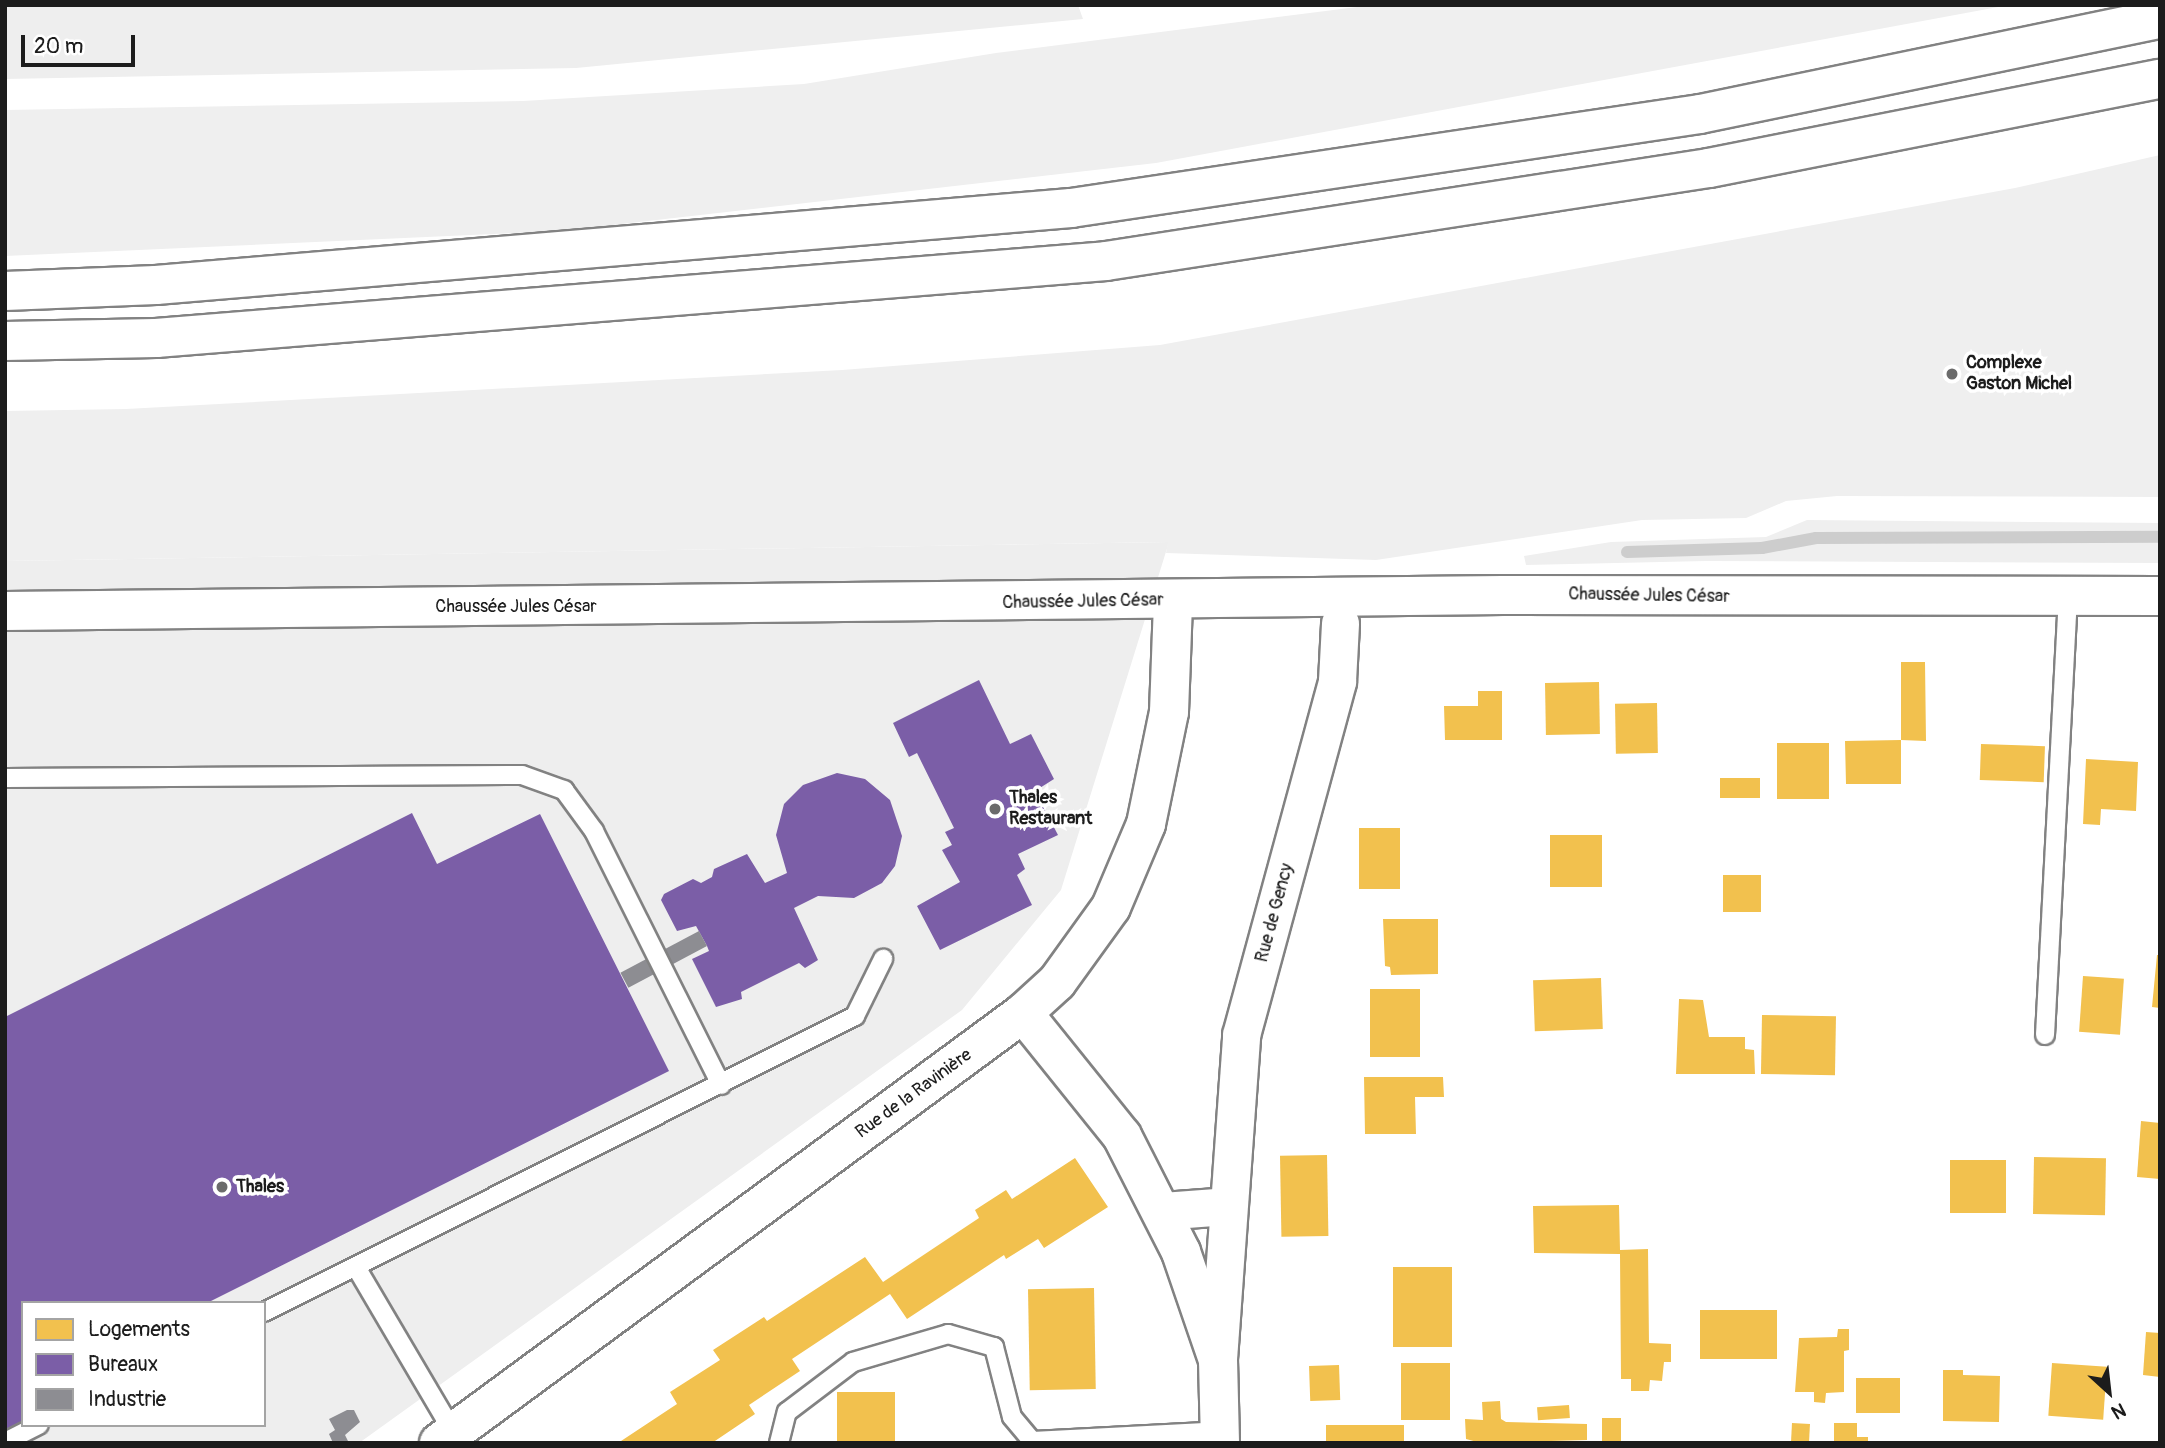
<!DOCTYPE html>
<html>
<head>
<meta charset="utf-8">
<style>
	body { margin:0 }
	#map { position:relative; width:2165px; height:1448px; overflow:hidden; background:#fff; font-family:Pangolin,sans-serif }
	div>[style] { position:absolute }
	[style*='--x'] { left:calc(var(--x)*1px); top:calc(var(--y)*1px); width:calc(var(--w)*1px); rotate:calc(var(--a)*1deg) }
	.built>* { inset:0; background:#eee }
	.green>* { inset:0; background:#efefef }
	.homes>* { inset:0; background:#f2c14e; transform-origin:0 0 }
	.offices>* { inset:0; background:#7b5ea7 }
	.industry>* { inset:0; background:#8d8d92; transform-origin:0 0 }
	.stream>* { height:12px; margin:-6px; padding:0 6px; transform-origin:6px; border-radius:6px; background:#cdcdcd }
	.roads { filter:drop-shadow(2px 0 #828282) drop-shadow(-2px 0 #828282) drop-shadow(0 2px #828282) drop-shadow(0 -2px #828282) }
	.lane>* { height:18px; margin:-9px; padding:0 9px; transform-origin:9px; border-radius:9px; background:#fff }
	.street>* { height:37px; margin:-18.5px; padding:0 18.5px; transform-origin:18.5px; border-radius:18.5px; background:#fff }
	.secondary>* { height:38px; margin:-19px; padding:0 19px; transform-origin:19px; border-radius:19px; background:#fff }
	.highway>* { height:38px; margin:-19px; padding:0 19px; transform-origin:19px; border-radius:19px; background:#fff }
	.dots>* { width:19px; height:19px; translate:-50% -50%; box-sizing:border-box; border:4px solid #fff; border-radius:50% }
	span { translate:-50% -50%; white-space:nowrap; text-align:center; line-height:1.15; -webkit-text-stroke:7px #fff; paint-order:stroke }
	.poi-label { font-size:18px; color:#1c1c1c; font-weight:700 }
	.left { translate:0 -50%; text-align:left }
	.street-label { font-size:18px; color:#1c1c1c }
	.frame { position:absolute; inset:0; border:7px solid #1c1c1c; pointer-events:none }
	.legend { position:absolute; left:21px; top:1301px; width:245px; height:126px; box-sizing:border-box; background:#fff; border:2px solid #a4a4a4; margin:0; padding:9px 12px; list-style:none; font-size:21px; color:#1c1c1c }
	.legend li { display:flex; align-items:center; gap:14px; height:35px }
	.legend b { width:35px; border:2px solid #a4a4a4 }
	.north { position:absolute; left:2074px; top:1357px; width:70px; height:70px; -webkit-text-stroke:5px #fff; paint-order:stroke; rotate:153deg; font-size:19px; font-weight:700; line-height:28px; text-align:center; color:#1c1c1c }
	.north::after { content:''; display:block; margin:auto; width:24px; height:32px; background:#1c1c1c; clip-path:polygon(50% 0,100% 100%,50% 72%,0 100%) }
	.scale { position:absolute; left:21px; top:35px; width:114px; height:32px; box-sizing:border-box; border:4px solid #1c1c1c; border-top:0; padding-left:9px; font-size:21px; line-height:24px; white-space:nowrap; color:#1c1c1c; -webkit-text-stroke:5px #fff; paint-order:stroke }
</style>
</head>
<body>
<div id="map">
	<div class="built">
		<div style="clip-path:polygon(5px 5px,1078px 5px,1083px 19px,576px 68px,5px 79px)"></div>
		<div style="clip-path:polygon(evenodd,1169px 542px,1061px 890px,962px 1010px,359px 1443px,5px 1443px,5px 561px,1169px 542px,23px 1303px,264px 1303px,264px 1425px,23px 1425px,23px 1303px)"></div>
	</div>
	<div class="green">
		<div style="clip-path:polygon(1373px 5px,2009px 5px,1156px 163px,560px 231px,5px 256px,5px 110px,523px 101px,804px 84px,996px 53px)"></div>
		<div style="clip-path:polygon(2160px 155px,2160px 497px,1837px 496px,1786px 501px,1746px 518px,1642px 520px,1376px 560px,1166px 553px,1168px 542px,5px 561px,5px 411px,126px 409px,842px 370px,1160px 345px,2015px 188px)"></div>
		<div style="clip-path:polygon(1807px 520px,2160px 523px,2160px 563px,1706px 561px,1526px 565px,1524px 556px,1611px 542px,1766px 537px)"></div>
	</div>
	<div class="homes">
		<div style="clip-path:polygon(1901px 662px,1925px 662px,1926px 741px,1901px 740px,1901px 784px,1846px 784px,1845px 741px,1901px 740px)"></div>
		<div style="left:1599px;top:682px;width:52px;height:54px;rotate:89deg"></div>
		<div style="clip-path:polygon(1478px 691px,1502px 691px,1502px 740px,1445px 740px,1444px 706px,1478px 706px)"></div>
		<div style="left:1657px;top:703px;width:50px;height:42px;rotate:89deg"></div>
		<div style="left:1777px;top:743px;width:52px;height:56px"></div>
		<div style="left:1981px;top:744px;width:64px;height:36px;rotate:2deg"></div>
		<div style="clip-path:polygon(2086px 759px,2138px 762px,2136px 811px,2101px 809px,2100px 825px,2083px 824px)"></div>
		<div style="left:1760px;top:778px;width:20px;height:40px;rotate:90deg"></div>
		<div style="left:1400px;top:828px;width:61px;height:41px;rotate:90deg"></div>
		<div style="left:1550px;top:835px;width:52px;height:52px"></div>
		<div style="left:1761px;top:875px;width:37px;height:38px;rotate:90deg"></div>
		<div style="clip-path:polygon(1383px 919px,1438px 919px,1438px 974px,1391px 975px,1390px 967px,1385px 966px)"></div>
		<div style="clip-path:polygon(2157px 955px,2160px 955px,2160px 1008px,2152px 1007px)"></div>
		<div style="left:2083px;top:976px;width:41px;height:56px;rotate:4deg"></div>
		<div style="left:1601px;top:978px;width:51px;height:68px;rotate:88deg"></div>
		<div style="left:1370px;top:989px;width:50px;height:68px"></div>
		<div style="clip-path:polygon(1679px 999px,1703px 1000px,1709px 1037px,1745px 1037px,1745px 1049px,1754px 1050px,1755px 1074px,1676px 1074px)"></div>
		<div style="left:1762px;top:1015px;width:74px;height:59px;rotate:1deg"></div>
		<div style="clip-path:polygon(1364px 1077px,1443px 1077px,1444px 1097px,1415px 1097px,1416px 1134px,1365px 1134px)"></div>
		<div style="clip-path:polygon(2141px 1121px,2160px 1123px,2160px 1179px,2137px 1177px)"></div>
		<div style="left:1327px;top:1155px;width:81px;height:47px;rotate:89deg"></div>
		<div style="left:2034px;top:1157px;width:72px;height:57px;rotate:1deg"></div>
		<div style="clip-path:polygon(1075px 1158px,1108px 1207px,1044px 1248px,1038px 1239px,1006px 1259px,1004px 1255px,907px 1319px,890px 1294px,792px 1359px,800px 1371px,749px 1405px,755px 1414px,712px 1443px,618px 1443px,677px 1404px,670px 1392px,720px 1360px,713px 1350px,764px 1317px,767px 1321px,865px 1257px,883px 1282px,979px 1218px,975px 1210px,1006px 1190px,1012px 1199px)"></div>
		<div style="left:1950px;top:1160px;width:56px;height:53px"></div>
		<div style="clip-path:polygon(1619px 1205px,1620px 1250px,1648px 1249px,1649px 1343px,1671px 1344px,1671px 1362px,1664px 1362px,1662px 1381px,1650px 1380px,1649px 1391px,1631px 1391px,1631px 1379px,1621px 1379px,1620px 1254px,1534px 1253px,1533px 1206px)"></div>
		<div style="left:1393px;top:1267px;width:59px;height:80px"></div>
		<div style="left:1094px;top:1288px;width:101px;height:66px;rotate:89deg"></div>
		<div style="left:1700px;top:1310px;width:77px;height:49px"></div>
		<div style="clip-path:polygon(1838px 1329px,1849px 1329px,1849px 1350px,1844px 1351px,1844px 1392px,1826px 1393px,1825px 1403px,1814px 1402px,1814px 1392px,1795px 1392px,1799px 1338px,1837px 1337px)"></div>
		<div style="clip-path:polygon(2146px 1332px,2160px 1333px,2160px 1377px,2143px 1375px)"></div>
		<div style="left:1401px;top:1363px;width:49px;height:57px"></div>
		<div style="left:2052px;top:1363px;width:55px;height:53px;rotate:4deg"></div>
		<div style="left:1339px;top:1365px;width:35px;height:30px;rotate:88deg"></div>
		<div style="clip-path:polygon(1943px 1370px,1963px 1370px,1963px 1375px,2000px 1376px,1999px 1422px,1943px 1421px)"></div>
		<div style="left:1856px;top:1378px;width:44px;height:35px"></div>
		<div style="left:895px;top:1392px;width:51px;height:58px;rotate:90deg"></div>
		<div style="clip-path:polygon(1500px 1401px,1501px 1419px,1506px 1422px,1587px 1424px,1587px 1440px,1481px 1443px,1466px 1439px,1465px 1419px,1483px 1420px,1482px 1402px)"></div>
		<div style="left:1569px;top:1405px;width:13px;height:32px;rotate:86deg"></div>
		<div style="left:1621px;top:1418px;width:25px;height:19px;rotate:90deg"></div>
		<div style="left:1792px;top:1423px;width:18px;height:20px;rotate:3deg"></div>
		<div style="clip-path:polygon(1834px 1423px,1857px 1423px,1857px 1437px,1868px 1437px,1868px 1443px,1834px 1443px)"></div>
		<div style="left:1404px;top:1425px;width:18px;height:78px;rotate:90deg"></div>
	</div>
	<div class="offices">
		<div style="clip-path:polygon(979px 680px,1010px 744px,1031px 734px,1054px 779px,1035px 791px,1058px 835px,1018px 854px,1025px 869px,1017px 875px,1032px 905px,940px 950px,917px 906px,960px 882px,942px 850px,952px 845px,945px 832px,954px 828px,917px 753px,909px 757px,893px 723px)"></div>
		<div style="clip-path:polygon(837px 773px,865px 779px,890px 800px,902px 836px,895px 866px,882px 883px,854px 898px,818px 896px,794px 908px,818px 960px,805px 968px,799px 963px,741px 992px,742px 999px,716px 1007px,692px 959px,709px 951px,707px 946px,696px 926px,677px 931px,661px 900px,664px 894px,693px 879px,701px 883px,712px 877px,714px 869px,747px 854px,765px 883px,787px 873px,776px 835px,784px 804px,803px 785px)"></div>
		<div style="clip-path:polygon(412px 813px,437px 864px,540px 814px,669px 1071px,207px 1303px,23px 1303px,23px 1424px,5px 1433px,5px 1017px)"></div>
	</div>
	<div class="industry">
		<div style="left:699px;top:931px;width:17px;height:89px;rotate:62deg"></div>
		<div style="clip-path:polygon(347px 1410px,354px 1410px,360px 1422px,345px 1435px,348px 1441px,333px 1443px,329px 1434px,335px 1430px,329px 1419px)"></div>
	</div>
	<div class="stream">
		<div style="--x:1627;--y:552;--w:135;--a:-1.7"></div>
		<div style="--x:1762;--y:548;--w:55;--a:-10.5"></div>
		<div style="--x:1816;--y:538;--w:344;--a:-0.2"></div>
	</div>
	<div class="roads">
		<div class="lane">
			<div style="--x:5;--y:778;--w:517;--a:-0.33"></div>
			<div style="--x:522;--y:775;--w:45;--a:19.7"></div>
			<div style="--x:564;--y:790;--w:51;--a:53.8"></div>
			<div style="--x:594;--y:831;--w:284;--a:63.4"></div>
			<div style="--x:2045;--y:1035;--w:440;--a:-87"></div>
			<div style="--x:356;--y:1267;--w:191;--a:59.5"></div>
			<div style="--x:264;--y:1312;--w:661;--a:-26.6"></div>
			<div style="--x:855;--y:1016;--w:64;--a:-63.8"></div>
			<div style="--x:5;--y:1442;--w:38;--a:-27"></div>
			<div style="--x:779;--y:1443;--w:32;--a:-76"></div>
			<div style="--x:787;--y:1412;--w:83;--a:-37.1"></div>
			<div style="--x:853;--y:1362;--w:99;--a:-16.4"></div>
			<div style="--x:948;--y:1334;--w:48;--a:15.8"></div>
			<div style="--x:994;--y:1347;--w:72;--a:75.6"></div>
			<div style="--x:1012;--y:1417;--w:31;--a:50"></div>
			<div style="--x:1032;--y:1441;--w:188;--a:-3"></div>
		</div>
		<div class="street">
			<div style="--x:1161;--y:1211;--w:67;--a:-4.3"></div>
			<div style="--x:1218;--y:1359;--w:325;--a:-85.9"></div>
			<div style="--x:1241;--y:1035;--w:367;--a:-74.8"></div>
			<div style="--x:1337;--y:681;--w:58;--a:-87"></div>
		</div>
		<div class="secondary">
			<div style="--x:5;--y:611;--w:1498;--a:-0.61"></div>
			<div style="--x:1503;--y:595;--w:657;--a:0.09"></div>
			<div style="--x:1023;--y:1013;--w:158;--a:51.2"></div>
			<div style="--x:1122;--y:1136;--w:130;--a:63"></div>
			<div style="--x:1181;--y:1252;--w:114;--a:71.1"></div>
			<div style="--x:1218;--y:1360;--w:83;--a:88.6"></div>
			<div style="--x:439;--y:1443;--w:725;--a:-36.36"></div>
			<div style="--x:1023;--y:1013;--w:46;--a:-42.4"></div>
			<div style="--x:1057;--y:982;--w:92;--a:-54.2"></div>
			<div style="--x:1111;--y:907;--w:90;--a:-67.1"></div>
			<div style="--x:1146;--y:824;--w:114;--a:-78.4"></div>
			<div style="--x:1169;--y:712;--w:111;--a:-87.9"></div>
		</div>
		<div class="highway">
			<div style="--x:5;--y:291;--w:151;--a:-2.3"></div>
			<div style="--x:156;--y:285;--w:918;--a:-4.81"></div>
			<div style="--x:1071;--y:208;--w:636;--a:-8.5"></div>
			<div style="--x:1700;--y:114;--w:470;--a:-11.7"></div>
			<div style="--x:5;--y:341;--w:151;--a:-1.1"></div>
			<div style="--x:156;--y:338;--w:953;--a:-4.63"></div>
			<div style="--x:1106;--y:261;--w:610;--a:-8.77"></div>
			<div style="--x:1709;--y:168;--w:460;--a:-11.2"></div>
		</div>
	</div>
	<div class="dots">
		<div style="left:1952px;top:374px;background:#6b6b6b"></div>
		<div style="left:995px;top:809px;background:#6b6b6b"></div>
		<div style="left:222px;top:1187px;background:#6b6b6b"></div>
	</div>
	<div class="poi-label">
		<span class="left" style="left:1966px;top:374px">Complexe<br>Gaston Michel</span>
		<span class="left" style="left:1009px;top:809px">Thales<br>Restaurant</span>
		<span class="left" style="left:236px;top:1187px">Thales</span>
	</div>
	<div class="street-label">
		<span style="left:1649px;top:596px;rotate:1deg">Chaussée Jules César</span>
		<span style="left:1083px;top:602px;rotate:-1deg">Chaussée Jules César</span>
		<span style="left:516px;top:607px">Chaussée Jules César</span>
		<span style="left:1275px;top:913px;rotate:-75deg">Rue de Gency</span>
		<span style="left:914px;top:1094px;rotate:-36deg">Rue de la Ravinière</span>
	</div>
	<div class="frame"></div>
	<ul class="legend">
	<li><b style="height:19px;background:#f2c14e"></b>Logements</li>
	<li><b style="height:19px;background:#7b5ea7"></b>Bureaux</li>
	<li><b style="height:19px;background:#8d8d92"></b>Industrie</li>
	</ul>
	<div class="north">N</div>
	<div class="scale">20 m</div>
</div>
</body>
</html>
